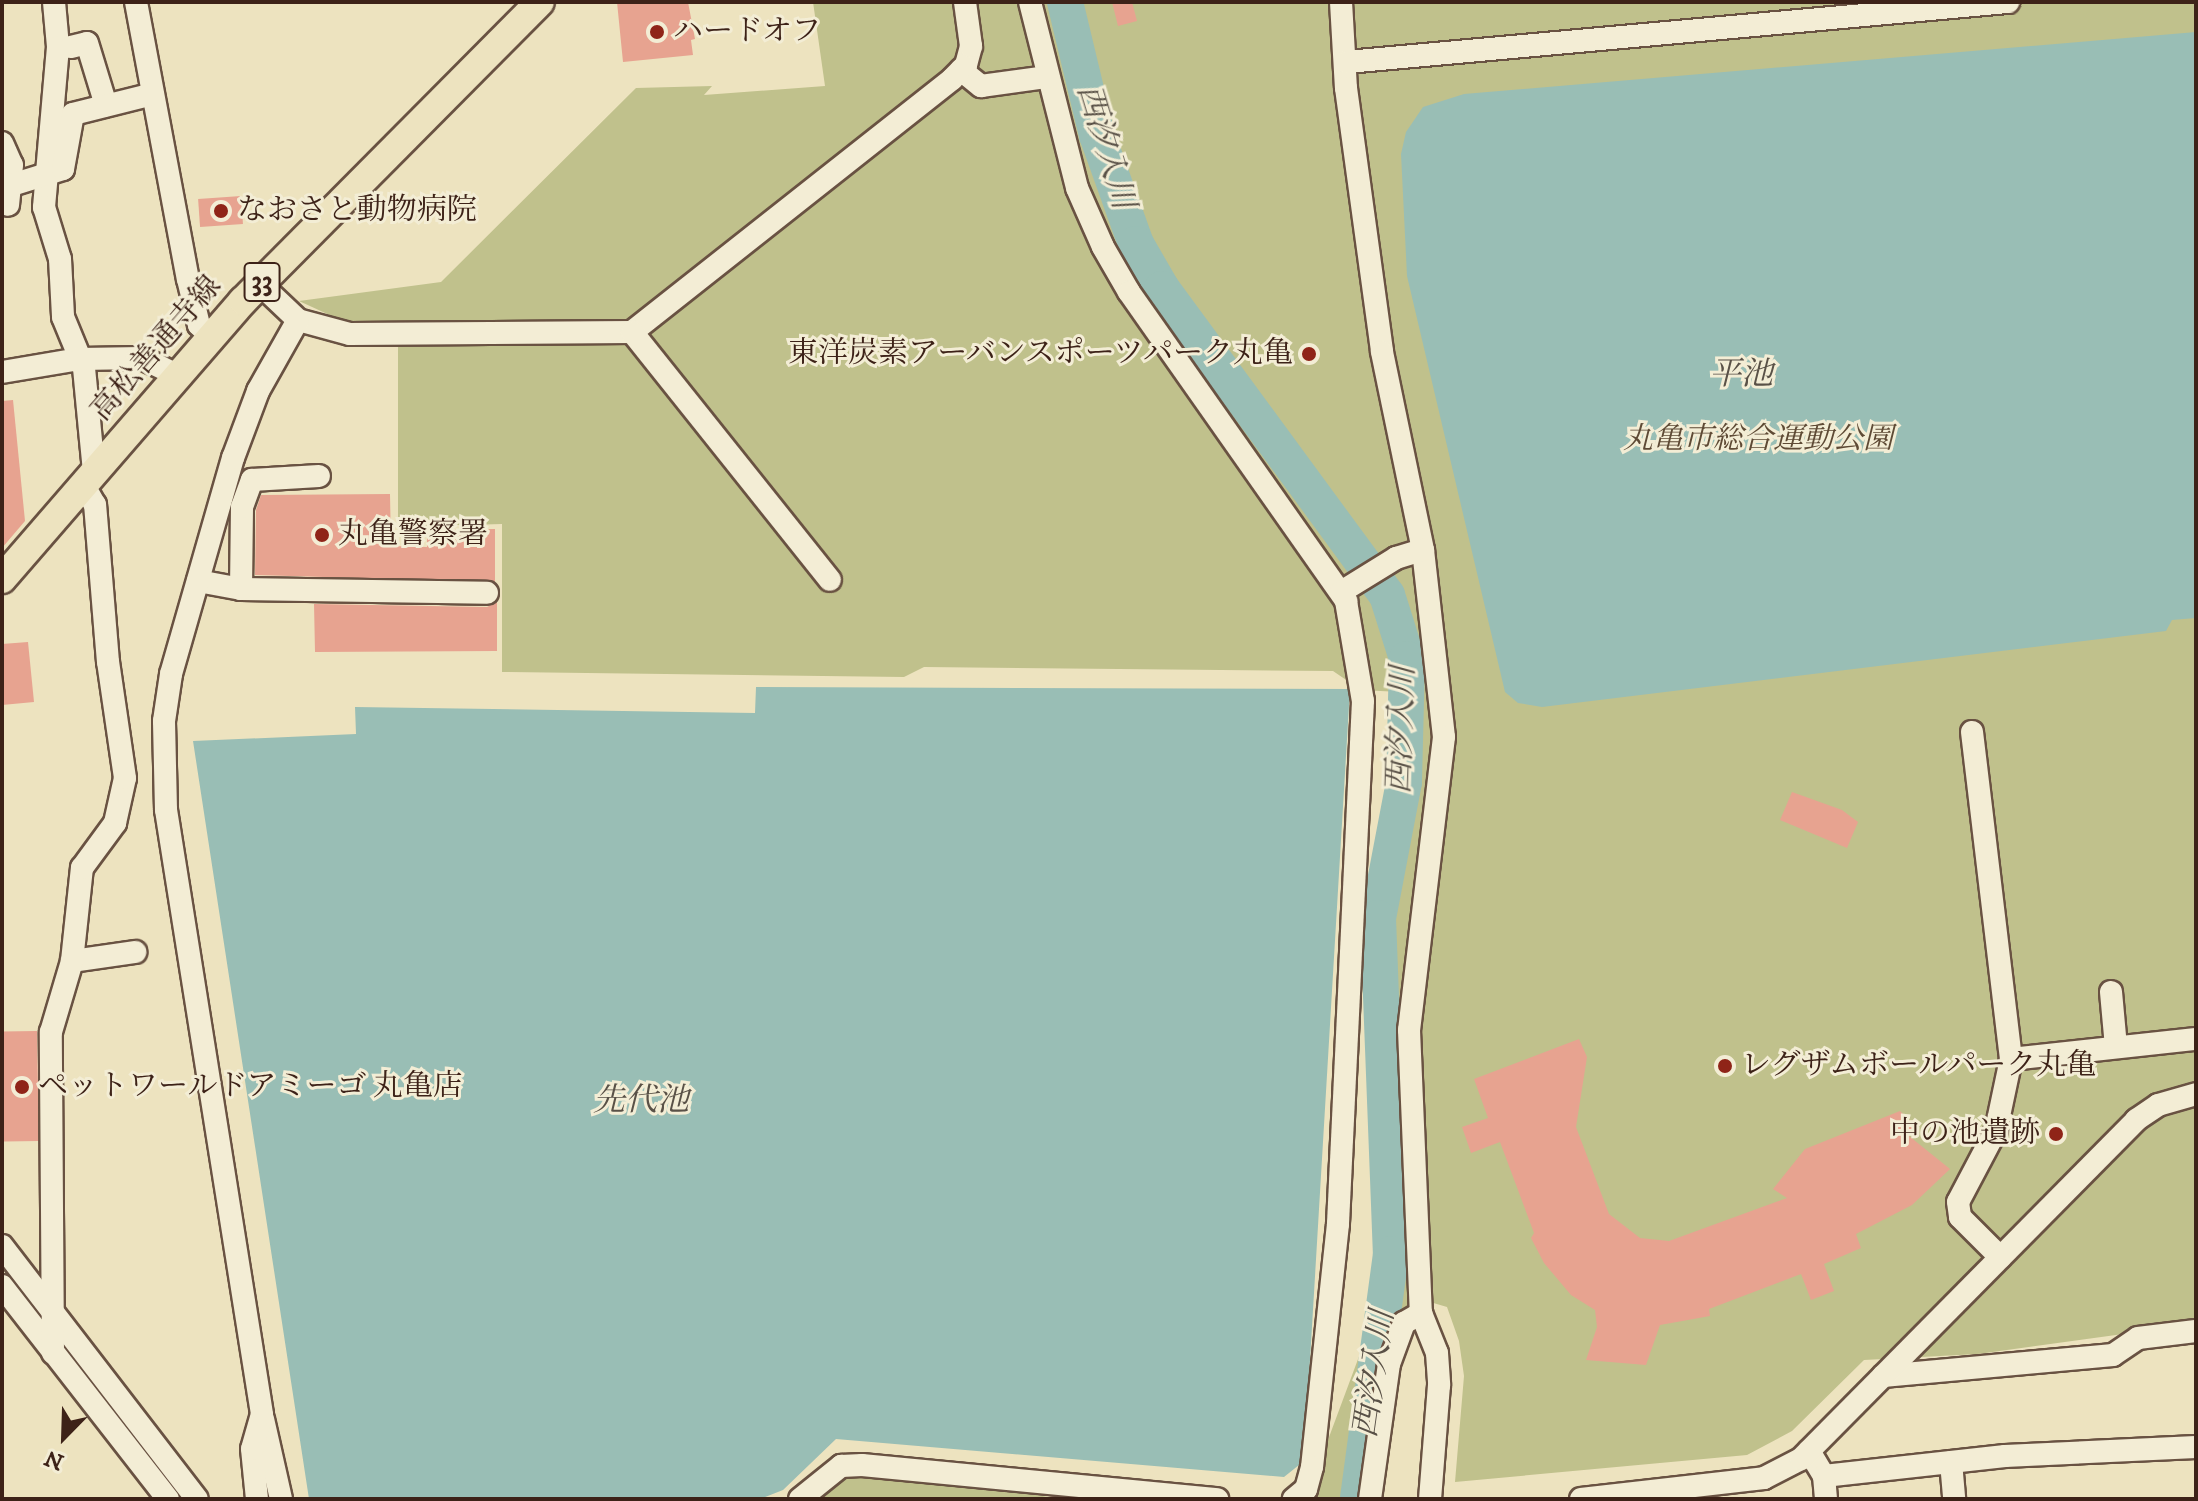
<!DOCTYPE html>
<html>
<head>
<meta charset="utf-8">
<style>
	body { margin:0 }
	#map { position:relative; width:2198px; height:1501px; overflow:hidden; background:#ede3bf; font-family:"IM FELL DW Pica","Noto Serif JP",serif }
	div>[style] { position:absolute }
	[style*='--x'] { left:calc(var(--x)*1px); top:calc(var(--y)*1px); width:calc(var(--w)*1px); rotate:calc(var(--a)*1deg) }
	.green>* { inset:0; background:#c0c18c }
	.water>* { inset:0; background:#99beb5 }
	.river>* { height:36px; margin:-18px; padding:0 18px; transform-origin:18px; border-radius:18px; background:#99beb5 }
	.building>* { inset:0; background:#e7a390; transform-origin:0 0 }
	.roads { filter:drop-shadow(2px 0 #695242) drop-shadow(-2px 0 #695242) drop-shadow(0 2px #695242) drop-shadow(0 -2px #695242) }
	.minor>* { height:22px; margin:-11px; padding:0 11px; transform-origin:11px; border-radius:11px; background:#f3edd5 }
	.major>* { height:28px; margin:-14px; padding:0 14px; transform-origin:14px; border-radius:14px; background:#ede3bf }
	.dots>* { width:22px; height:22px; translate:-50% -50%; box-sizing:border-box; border:4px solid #f3edd5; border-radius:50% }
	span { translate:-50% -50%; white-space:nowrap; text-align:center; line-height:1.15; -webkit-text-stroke:6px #f3edd5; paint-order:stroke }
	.shield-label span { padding:2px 6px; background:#f3edd5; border:2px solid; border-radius:6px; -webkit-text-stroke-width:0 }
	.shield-label { font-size:28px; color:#3d2218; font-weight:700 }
	.poi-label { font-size:30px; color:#3d2218 }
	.left { translate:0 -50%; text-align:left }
	.right { translate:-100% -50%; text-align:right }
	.street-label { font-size:30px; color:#3d2218 }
	.park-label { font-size:30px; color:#5e4a35; font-style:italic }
	.water-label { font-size:32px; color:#595147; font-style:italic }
	.frame { position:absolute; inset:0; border:4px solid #3d2218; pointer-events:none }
	.north { position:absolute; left:24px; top:1397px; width:80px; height:80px; -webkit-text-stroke:6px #f3edd5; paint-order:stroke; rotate:203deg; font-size:22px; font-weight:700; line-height:32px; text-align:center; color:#3d2218 }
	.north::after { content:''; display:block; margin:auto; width:28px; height:36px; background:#3d2218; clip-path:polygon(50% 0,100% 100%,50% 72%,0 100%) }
</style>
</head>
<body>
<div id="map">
	<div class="green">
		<div style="clip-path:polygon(813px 2px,2196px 2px,2196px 1324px,1978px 1354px,1864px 1360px,1792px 1431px,1747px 1455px,1455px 1482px,1464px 1376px,1459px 1341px,1447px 1307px,1430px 1302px,1397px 1353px,1376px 1499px,1306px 1499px,1393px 1265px,1389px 917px,1397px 870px,1400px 692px,1361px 690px,1333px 671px,924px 667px,904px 677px,502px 672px,502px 524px,398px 527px,398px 322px,347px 323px,299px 301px,441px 282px,636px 88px,712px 86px,704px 95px,825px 86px)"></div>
		<div style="clip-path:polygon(838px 1475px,1019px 1492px,1060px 1499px,807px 1499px)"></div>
	</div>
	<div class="water">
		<div style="clip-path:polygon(2196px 32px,2196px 618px,2172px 620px,2166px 631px,1542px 707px,1518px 703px,1505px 692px,1407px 276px,1401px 154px,1406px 132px,1423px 107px,1464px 94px)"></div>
		<div style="clip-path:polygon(756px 687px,1350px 689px,1304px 1461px,1284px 1477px,836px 1439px,783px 1490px,760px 1499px,309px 1499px,193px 741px,356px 734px,355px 707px,755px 713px)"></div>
	</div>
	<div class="river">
		<div style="--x:1065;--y:2;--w:137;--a:76.5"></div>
		<div style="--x:1097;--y:135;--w:116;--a:70.3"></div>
		<div style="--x:1136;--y:244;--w:52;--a:60"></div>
		<div style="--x:1162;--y:289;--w:380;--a:53.7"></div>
		<div style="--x:1387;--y:595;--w:67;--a:72.6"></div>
		<div style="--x:1407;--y:659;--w:123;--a:91.4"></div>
		<div style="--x:1404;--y:782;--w:138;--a:100.8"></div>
		<div style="--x:1378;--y:918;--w:336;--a:87.8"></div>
		<div style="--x:1391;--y:1254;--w:247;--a:97.7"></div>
	</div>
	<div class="building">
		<div style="clip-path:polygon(617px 2px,688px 2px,695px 39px,691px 40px,693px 55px,623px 62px)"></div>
		<div style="clip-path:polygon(1112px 2px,1132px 2px,1137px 21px,1118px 26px)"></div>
		<div style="left:241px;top:196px;width:28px;height:43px;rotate:86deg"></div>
		<div style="clip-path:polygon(13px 400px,25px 521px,2px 548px,2px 401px)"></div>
		<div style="clip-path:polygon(390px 494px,391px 546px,427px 547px,427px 530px,495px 529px,495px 582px,255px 575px,256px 510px,261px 495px)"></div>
		<div style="clip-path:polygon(497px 602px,497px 651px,315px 652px,314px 604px,487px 607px)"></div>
		<div style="clip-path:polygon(28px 642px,34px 702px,2px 705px,2px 644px)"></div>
		<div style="clip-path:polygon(1792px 792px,1842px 810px,1858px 822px,1847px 848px,1780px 820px)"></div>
		<div style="left:37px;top:1031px;width:110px;height:35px;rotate:89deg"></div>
		<div style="clip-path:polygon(1579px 1039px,1587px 1057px,1576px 1127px,1609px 1214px,1640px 1238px,1669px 1241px,1787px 1198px,1773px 1189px,1805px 1149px,1900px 1111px,1916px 1126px,1909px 1136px,1950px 1169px,1912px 1205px,1856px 1234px,1861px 1248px,1824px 1264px,1834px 1291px,1811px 1300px,1801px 1274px,1709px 1309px,1710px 1316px,1660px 1325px,1646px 1365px,1586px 1360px,1597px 1327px,1595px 1310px,1571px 1295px,1544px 1263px,1531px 1238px,1534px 1233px,1500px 1142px,1471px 1153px,1462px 1127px,1488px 1118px,1474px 1079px)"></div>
	</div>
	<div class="roads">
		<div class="minor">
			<div style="--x:54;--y:2;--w:45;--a:84.9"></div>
			<div style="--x:58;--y:47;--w:161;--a:95"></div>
			<div style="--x:44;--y:207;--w:54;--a:72.9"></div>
			<div style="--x:60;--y:259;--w:58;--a:87"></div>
			<div style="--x:63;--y:317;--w:55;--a:67.6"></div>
			<div style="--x:84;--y:368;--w:103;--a:84.5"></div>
			<div style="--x:136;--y:2;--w:282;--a:79.4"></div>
			<div style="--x:188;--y:279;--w:47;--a:76.6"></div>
			<div style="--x:199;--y:325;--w:18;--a:43"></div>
			<div style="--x:1030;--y:2;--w:192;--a:75.8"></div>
			<div style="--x:1077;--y:188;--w:64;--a:66.2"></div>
			<div style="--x:1103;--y:247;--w:52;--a:60"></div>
			<div style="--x:1129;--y:292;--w:378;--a:54.9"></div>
			<div style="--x:1346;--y:601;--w:101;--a:80.4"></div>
			<div style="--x:1363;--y:701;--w:524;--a:92.74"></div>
			<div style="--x:1338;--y:1224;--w:244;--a:96.1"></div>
			<div style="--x:1312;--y:1467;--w:23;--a:105"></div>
			<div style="--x:1306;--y:1489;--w:16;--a:140"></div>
			<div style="--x:1341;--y:2;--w:86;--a:86.7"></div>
			<div style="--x:1346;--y:88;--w:266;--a:82.2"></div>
			<div style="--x:1382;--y:352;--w:202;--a:78.3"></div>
			<div style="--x:1423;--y:550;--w:188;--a:83.6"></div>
			<div style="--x:1444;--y:737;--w:295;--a:96.8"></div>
			<div style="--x:1409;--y:1030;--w:283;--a:87.6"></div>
			<div style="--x:1421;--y:1313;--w:43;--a:68.2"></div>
			<div style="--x:1437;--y:1353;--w:32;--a:86"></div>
			<div style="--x:1439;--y:1385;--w:114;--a:94.5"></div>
			<div style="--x:71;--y:47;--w:16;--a:-14"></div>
			<div style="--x:87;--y:43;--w:65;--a:73"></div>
			<div style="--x:1347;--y:62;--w:664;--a:-5.19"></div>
			<div style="--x:961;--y:70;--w:26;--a:39"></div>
			<div style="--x:981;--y:86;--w:67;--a:-7.8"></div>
			<div style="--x:2;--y:143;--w:24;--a:66"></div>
			<div style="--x:12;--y:165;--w:40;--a:95.7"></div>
			<div style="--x:2;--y:188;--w:64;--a:-17.3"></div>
			<div style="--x:63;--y:169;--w:56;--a:-79.7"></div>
			<div style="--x:73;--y:114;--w:82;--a:-14"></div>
			<div style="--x:298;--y:320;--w:54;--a:15.1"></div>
			<div style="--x:350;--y:334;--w:282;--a:-0.4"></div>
			<div style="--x:632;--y:332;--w:408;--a:-38.3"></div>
			<div style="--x:952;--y:79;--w:20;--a:-45"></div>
			<div style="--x:966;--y:65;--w:20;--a:-75"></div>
			<div style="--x:971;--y:46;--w:44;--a:-97.8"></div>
			<div style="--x:632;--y:332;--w:317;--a:51.4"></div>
			<div style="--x:2;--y:372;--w:79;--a:-9.5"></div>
			<div style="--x:80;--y:359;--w:62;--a:-0.9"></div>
			<div style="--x:142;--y:358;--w:39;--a:26"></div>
			<div style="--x:198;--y:581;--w:44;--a:10.5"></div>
			<div style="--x:241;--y:589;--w:246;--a:0.9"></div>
			<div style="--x:241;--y:589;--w:82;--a:-89.3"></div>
			<div style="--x:242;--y:507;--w:29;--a:-70"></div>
			<div style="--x:252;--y:480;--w:67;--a:-3.4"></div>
			<div style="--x:1341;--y:592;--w:65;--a:-31.7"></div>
			<div style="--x:1396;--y:558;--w:28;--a:-17"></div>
			<div style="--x:1972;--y:732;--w:329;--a:83.2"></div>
			<div style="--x:2011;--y:1059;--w:73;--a:101.9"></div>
			<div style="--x:1996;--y:1130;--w:81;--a:117.8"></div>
			<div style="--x:1958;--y:1202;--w:15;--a:82"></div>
			<div style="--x:1960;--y:1217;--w:57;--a:45"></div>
			<div style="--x:72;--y:961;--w:64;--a:-8.1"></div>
			<div style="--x:2111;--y:992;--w:55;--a:84.8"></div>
			<div style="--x:2011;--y:1059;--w:186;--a:-6.2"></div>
			<div style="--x:2;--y:1246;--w:319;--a:52.4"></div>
			<div style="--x:2;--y:1286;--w:270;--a:52.1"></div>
			<div style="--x:53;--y:1353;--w:321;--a:-90.4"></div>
			<div style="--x:51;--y:1032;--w:74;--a:-73.5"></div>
			<div style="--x:72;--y:961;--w:94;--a:-83.9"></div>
			<div style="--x:82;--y:868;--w:56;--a:-53.7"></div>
			<div style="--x:115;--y:823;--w:46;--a:-77.5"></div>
			<div style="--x:125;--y:778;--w:117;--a:-98.3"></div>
			<div style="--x:108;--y:662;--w:158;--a:-94.7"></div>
			<div style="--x:95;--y:505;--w:24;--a:-120"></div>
			<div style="--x:1883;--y:1376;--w:231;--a:-5.2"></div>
			<div style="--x:2113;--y:1355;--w:30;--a:-34"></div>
			<div style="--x:2138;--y:1338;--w:58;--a:-6.9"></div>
			<div style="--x:263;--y:1419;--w:82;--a:77.3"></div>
			<div style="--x:1809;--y:1451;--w:29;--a:59"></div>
			<div style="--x:1824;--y:1476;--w:182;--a:-6.3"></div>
			<div style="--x:2005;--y:1456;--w:191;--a:-2.7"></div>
			<div style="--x:1951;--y:1462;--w:37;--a:85"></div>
			<div style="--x:1824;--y:1476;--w:23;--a:85"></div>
			<div style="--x:257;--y:1499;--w:50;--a:-95.7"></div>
			<div style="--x:252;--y:1449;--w:36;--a:-74"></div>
			<div style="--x:262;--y:1414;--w:612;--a:-99.03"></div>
			<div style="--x:166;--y:810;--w:89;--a:-91.3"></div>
			<div style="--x:164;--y:721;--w:48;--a:-81.5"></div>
			<div style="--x:171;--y:674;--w:225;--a:-74"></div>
			<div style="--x:233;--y:458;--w:72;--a:-69.5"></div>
			<div style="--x:258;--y:391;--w:81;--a:-60.6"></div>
			<div style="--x:298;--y:320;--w:52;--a:-136.5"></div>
			<div style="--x:800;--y:1499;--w:53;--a:-38.8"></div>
			<div style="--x:841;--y:1466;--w:21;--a:-3"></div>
			<div style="--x:862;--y:1465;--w:357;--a:5.5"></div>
			<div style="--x:1370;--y:1499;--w:136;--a:-82"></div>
			<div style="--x:1389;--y:1364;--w:44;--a:-69.9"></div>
			<div style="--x:1404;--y:1323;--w:20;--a:-30"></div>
			<div style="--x:1581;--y:1499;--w:184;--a:-6.5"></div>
			<div style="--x:1764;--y:1478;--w:42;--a:-27.2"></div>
			<div style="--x:1801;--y:1459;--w:477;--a:-45.3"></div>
			<div style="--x:2136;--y:1120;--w:27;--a:-34"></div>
			<div style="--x:2158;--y:1105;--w:40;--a:-16"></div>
		</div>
		<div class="major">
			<div style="--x:2;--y:579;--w:368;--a:-49.1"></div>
			<div style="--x:243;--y:301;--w:421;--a:-45.2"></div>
		</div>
	</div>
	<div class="dots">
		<div style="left:657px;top:32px;background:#8f2418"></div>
		<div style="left:221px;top:211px;background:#8f2418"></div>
		<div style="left:1309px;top:354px;background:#8f2418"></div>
		<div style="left:322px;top:535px;background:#8f2418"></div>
		<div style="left:1725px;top:1066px;background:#8f2418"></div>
		<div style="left:22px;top:1087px;background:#8f2418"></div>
		<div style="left:2056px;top:1134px;background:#8f2418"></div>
	</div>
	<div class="shield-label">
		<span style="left:262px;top:282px">33</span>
	</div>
	<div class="poi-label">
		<span class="left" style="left:673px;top:32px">ハードオフ</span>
		<span class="left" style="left:237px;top:211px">なおさと動物病院</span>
		<span class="right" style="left:1293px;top:354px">東洋炭素アーバンスポーツパーク丸亀</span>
		<span class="left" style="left:338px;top:535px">丸亀警察署</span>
		<span class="left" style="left:1741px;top:1066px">レグザムボールパーク丸亀</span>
		<span class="left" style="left:38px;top:1087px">ペットワールドアミーゴ 丸亀店</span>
		<span class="right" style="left:2040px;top:1134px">中の池遺跡</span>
	</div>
	<div class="street-label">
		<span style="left:157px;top:349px;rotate:-49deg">高松善通寺線</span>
	</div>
	<div class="park-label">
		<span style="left:1758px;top:440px">丸亀市総合運動公園</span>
	</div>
	<div class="water-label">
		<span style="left:1105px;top:147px;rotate:73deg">西汐入川</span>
		<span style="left:1741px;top:375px">平池</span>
		<span style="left:1402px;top:730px;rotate:-88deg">西汐入川</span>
		<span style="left:641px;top:1101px">先代池</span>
		<span style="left:1375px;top:1374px;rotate:-82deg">西汐入川</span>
	</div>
	<div class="frame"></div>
	<div class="north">N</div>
</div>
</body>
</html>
